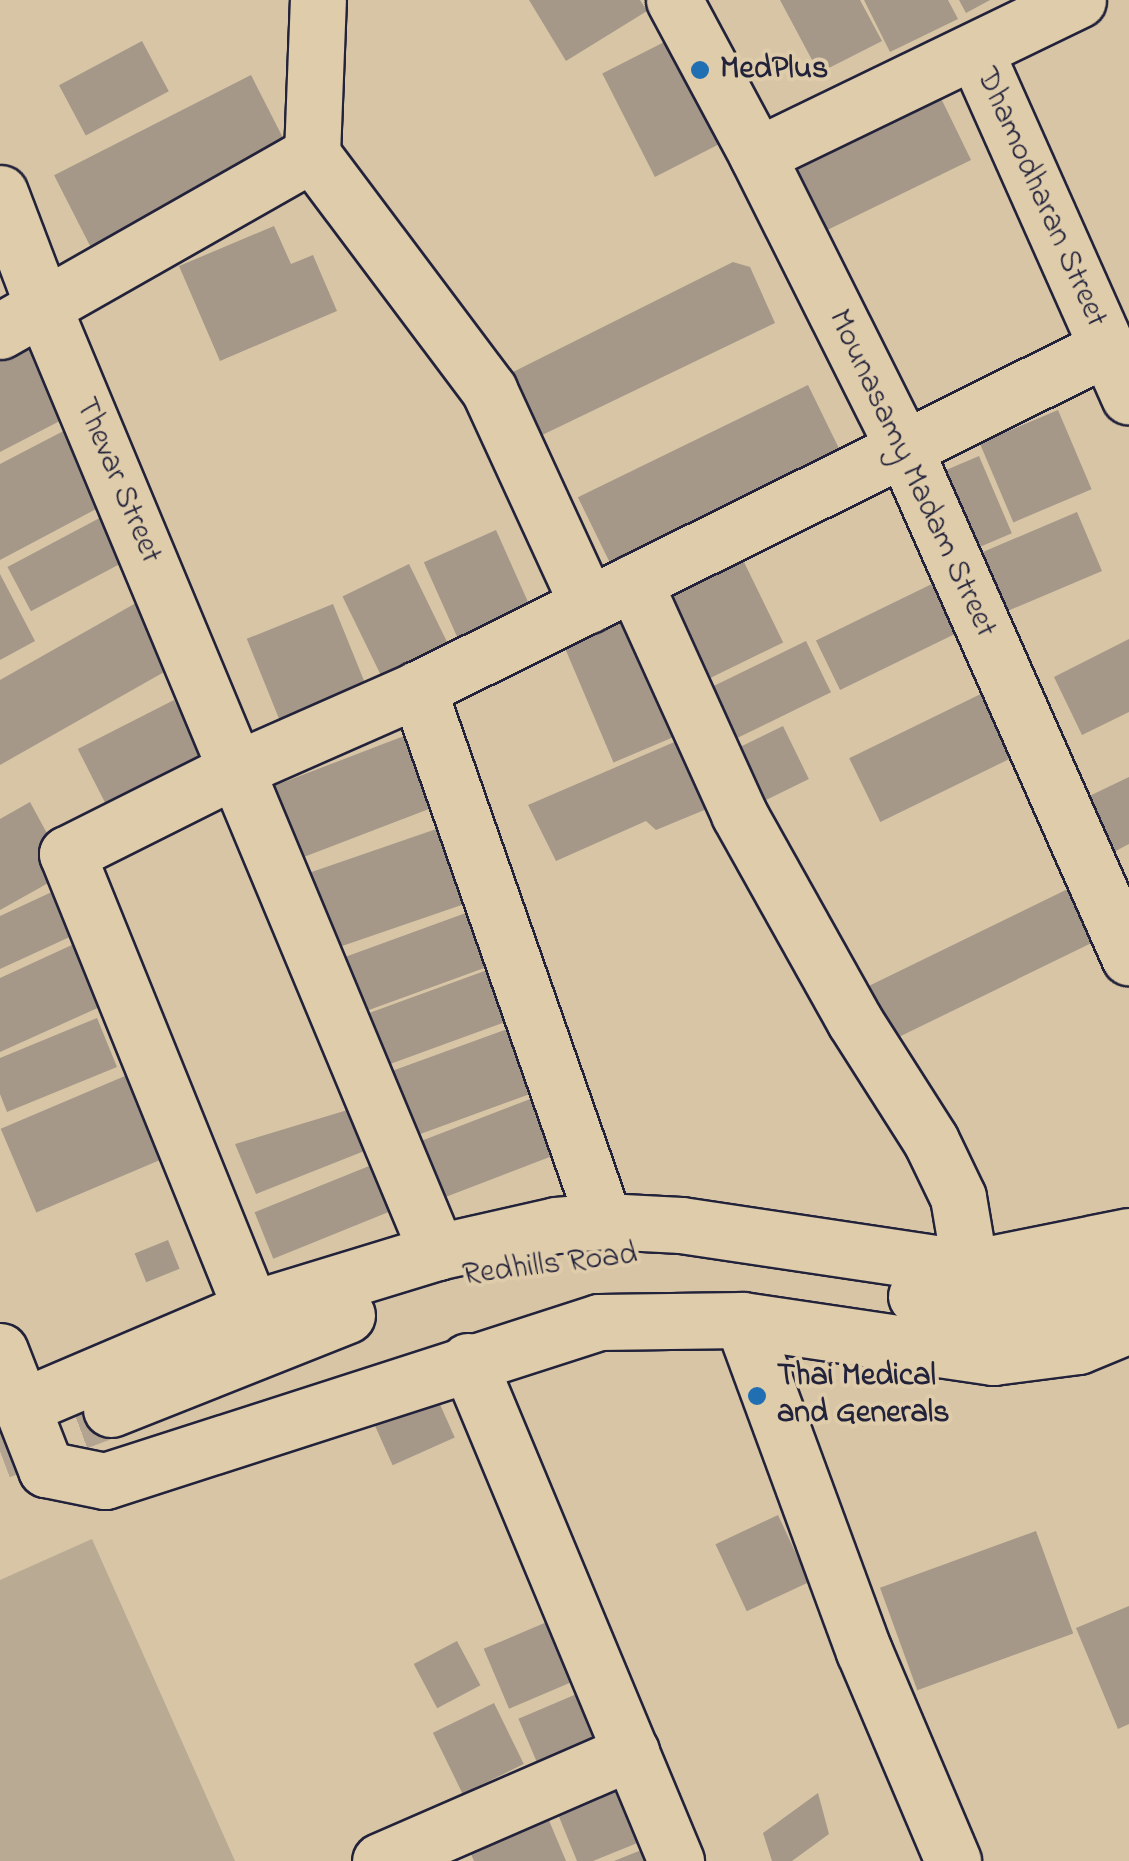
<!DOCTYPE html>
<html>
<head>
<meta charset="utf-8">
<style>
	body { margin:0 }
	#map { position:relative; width:1129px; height:1861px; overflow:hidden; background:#d7c5a6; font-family:"Indie Flower",sans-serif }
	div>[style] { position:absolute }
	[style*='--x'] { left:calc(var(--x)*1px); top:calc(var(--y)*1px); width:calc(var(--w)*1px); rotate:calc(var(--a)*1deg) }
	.green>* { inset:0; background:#b9aa94 }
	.building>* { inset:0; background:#a59888; transform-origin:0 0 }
	.tertiary-tunnel>* { height:55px; margin-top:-27.5px; transform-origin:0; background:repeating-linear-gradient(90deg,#b3a491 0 55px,transparent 0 83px) }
	.roads { filter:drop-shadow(2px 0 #22223b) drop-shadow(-2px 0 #22223b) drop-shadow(0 2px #22223b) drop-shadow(0 -2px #22223b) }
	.minor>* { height:55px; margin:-27.5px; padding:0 27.5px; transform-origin:27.5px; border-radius:27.5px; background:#dfccaa }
	.tertiary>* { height:55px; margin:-27.5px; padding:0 27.5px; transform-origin:27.5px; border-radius:27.5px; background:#dfccaa }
	.dots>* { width:28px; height:28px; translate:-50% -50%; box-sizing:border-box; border:5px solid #dfccaa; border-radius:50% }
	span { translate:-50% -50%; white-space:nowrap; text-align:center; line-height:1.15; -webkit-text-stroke:8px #dfccaa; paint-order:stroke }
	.poi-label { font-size:32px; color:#22223b; font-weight:700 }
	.left { translate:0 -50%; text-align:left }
	.street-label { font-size:32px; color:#22223b }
</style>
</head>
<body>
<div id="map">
	<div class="green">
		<div style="clip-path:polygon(92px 1539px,235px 1861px,0 1861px,0 1580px)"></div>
	</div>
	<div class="building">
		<div style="clip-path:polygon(529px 0,640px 0,647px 11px,566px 61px)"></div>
		<div style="clip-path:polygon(780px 0,860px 0,882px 41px,819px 73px)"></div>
		<div style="clip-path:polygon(864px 0,948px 0,958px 19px,890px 52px)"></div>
		<div style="clip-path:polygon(959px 0,990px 0,966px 13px)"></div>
		<div style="left:678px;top:35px;width:116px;height:85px;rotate:63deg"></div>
		<div style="left:142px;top:41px;width:57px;height:94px;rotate:62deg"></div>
		<div style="left:251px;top:75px;width:85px;height:221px;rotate:63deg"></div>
		<div style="left:936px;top:88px;width:80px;height:177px;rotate:64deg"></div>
		<div style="clip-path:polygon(274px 226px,291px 264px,313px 255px,337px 311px,220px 361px,179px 266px)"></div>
		<div style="clip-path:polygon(733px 262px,750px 267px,775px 323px,538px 437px,509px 374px)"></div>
		<div style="clip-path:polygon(43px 337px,81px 410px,0 452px,0 360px)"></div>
		<div style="left:808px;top:385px;width:78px;height:256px;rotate:64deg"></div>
		<div style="left:1058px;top:410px;width:86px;height:85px;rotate:67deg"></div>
		<div style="clip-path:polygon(75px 425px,115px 499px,0 560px,0 464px)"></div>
		<div style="left:979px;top:456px;width:84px;height:42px;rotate:67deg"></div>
		<div style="left:1077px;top:512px;width:64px;height:115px;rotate:67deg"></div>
		<div style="left:109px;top:513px;width:50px;height:115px;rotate:62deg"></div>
		<div style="left:496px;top:530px;width:93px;height:79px;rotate:66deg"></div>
		<div style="left:742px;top:558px;width:94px;height:100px;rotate:64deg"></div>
		<div style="left:409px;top:564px;width:98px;height:74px;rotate:64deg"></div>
		<div style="clip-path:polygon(0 574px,35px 641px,0 660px)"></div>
		<div style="left:940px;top:580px;width:55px;height:138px;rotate:64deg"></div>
		<div style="clip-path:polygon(143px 599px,180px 663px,0 765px,0 680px)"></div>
		<div style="left:333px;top:604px;width:91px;height:93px;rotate:68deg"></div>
		<div style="left:634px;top:606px;width:136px;height:80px;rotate:67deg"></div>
		<div style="clip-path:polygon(1129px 639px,1129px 712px,1082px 735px,1054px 677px)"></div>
		<div style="left:806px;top:641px;width:57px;height:125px;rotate:64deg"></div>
		<div style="left:993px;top:688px;width:71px;height:160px;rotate:64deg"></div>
		<div style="left:174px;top:700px;width:69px;height:108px;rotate:63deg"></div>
		<div style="left:783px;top:726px;width:59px;height:70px;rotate:64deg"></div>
		<div style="left:417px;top:731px;width:77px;height:169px;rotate:69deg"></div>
		<div style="clip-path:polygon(686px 737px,714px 806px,656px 830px,646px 821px,556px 861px,528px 805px)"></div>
		<div style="clip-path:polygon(1129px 777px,1129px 844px,1108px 855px,1081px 800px)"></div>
		<div style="clip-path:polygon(30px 802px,68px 872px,0 910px,0 819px)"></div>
		<div style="left:445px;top:826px;width:80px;height:151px;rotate:71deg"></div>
		<div style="left:1080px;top:883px;width:59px;height:247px;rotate:64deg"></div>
		<div style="clip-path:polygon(54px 891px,74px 935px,0 969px,0 916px)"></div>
		<div style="left:485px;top:906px;width:58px;height:165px;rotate:70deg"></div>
		<div style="clip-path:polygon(74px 944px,102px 1006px,0 1052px,0 978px)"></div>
		<div style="left:501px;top:965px;width:55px;height:157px;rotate:70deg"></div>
		<div style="clip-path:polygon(97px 1018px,117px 1067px,7px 1112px,0 1094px,0 1058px)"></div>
		<div style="left:518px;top:1025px;width:69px;height:159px;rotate:70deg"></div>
		<div style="left:125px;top:1076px;width:91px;height:135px;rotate:67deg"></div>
		<div style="left:546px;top:1093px;width:61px;height:154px;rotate:69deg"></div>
		<div style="clip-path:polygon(364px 1105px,382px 1144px,256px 1194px,235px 1144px)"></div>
		<div style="left:389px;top:1158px;width:50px;height:145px;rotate:68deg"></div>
		<div style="left:168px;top:1240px;width:31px;height:36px;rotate:68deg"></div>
		<div style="left:434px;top:1391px;width:51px;height:68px;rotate:66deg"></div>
		<div style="left:778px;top:1515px;width:74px;height:69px;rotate:65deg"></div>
		<div style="left:1036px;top:1531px;width:109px;height:166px;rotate:70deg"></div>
		<div style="clip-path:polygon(1129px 1606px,1129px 1724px,1118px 1729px,1076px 1628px)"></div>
		<div style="left:561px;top:1616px;width:65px;height:84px;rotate:67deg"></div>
		<div style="left:457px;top:1641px;width:50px;height:49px;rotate:62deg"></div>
		<div style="left:593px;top:1687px;width:56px;height:81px;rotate:67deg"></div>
		<div style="left:494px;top:1703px;width:68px;height:68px;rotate:64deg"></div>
		<div style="clip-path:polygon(636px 1770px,662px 1833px,593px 1861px,577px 1861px,553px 1802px)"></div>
		<div style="clip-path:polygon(818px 1793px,829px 1834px,792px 1861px,772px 1861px,763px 1833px)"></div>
		<div style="clip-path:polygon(545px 1811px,566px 1861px,474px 1861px,467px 1845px)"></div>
		<div style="clip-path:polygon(659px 1843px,667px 1861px,614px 1861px)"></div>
	</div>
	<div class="tertiary-tunnel">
		<div style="--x:0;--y:1451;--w:114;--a:-20.5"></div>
	</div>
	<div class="roads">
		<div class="minor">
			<div style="--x:674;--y:0;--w:176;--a:61.8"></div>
			<div style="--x:976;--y:53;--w:376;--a:66"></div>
			<div style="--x:312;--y:154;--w:295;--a:53.1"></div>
			<div style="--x:489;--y:390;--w:237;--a:65.3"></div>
			<div style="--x:0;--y:193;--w:124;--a:69.2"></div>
			<div style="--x:44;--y:309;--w:1022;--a:67.38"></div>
			<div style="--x:0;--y:331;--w:359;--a:-29.6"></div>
			<div style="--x:312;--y:154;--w:154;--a:-87.8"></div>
			<div style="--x:634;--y:582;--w:255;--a:65.6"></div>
			<div style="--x:739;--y:814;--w:236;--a:60.8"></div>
			<div style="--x:854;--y:1020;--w:143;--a:57.5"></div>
			<div style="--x:931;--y:1141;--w:62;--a:64.3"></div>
			<div style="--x:958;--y:1197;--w:72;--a:80.4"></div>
			<div style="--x:604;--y:1221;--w:564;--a:-109.27"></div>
			<div style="--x:418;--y:689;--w:768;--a:-26.36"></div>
			<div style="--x:251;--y:1309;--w:491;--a:-112"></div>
			<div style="--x:67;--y:854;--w:192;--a:-26.6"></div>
			<div style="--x:239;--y:768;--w:196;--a:-23.8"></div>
			<div style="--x:742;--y:1320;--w:353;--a:69.8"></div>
			<div style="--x:864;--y:1651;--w:228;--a:67"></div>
			<div style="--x:468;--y:1361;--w:542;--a:67.41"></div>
			<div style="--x:380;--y:1861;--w:274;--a:-23.5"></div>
		</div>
		<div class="tertiary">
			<div style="--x:1078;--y:0;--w:356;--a:154.2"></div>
			<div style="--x:757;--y:155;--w:328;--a:63.4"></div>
			<div style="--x:904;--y:448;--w:557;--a:66.15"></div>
			<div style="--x:916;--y:1296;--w:53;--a:8.7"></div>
			<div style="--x:968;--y:1304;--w:86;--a:-4"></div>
			<div style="--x:1054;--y:1298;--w:78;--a:-17"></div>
			<div style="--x:0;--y:1351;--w:127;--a:68.7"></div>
			<div style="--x:46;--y:1469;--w:60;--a:11.5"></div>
			<div style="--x:105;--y:1481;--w:519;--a:-17.84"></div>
			<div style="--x:599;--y:1322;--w:143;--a:-0.8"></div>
			<div style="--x:742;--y:1320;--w:254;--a:8.4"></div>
			<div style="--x:993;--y:1357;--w:86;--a:-7.4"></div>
			<div style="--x:1078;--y:1346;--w:55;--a:-22.4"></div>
			<div style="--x:21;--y:1407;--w:250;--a:-23.1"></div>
			<div style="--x:251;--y:1309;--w:195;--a:-17"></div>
			<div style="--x:437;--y:1252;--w:122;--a:-12.8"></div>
			<div style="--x:556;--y:1225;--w:48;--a:-4.8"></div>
			<div style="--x:604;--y:1221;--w:77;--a:3"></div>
			<div style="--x:681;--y:1225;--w:292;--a:8.5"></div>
			<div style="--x:970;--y:1268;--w:162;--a:-11.4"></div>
			<div style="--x:111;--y:1409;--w:254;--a:-21.7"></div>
		</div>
	</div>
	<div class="dots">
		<div style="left:700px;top:70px;background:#1f6fb2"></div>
		<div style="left:757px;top:1396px;background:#1f6fb2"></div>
	</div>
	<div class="poi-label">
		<span class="left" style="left:720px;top:70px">MedPlus</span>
		<span class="left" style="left:777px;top:1396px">Thai Medical<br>and Generals</span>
	</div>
	<div class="street-label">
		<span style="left:1040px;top:198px;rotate:66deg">Dhamodharan Street</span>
		<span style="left:911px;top:474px;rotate:65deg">Mounasamy Madam Street</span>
		<span style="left:117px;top:481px;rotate:67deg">Thevar Street</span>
		<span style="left:550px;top:1266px;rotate:-7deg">Redhills Road</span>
	</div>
</div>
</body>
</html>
